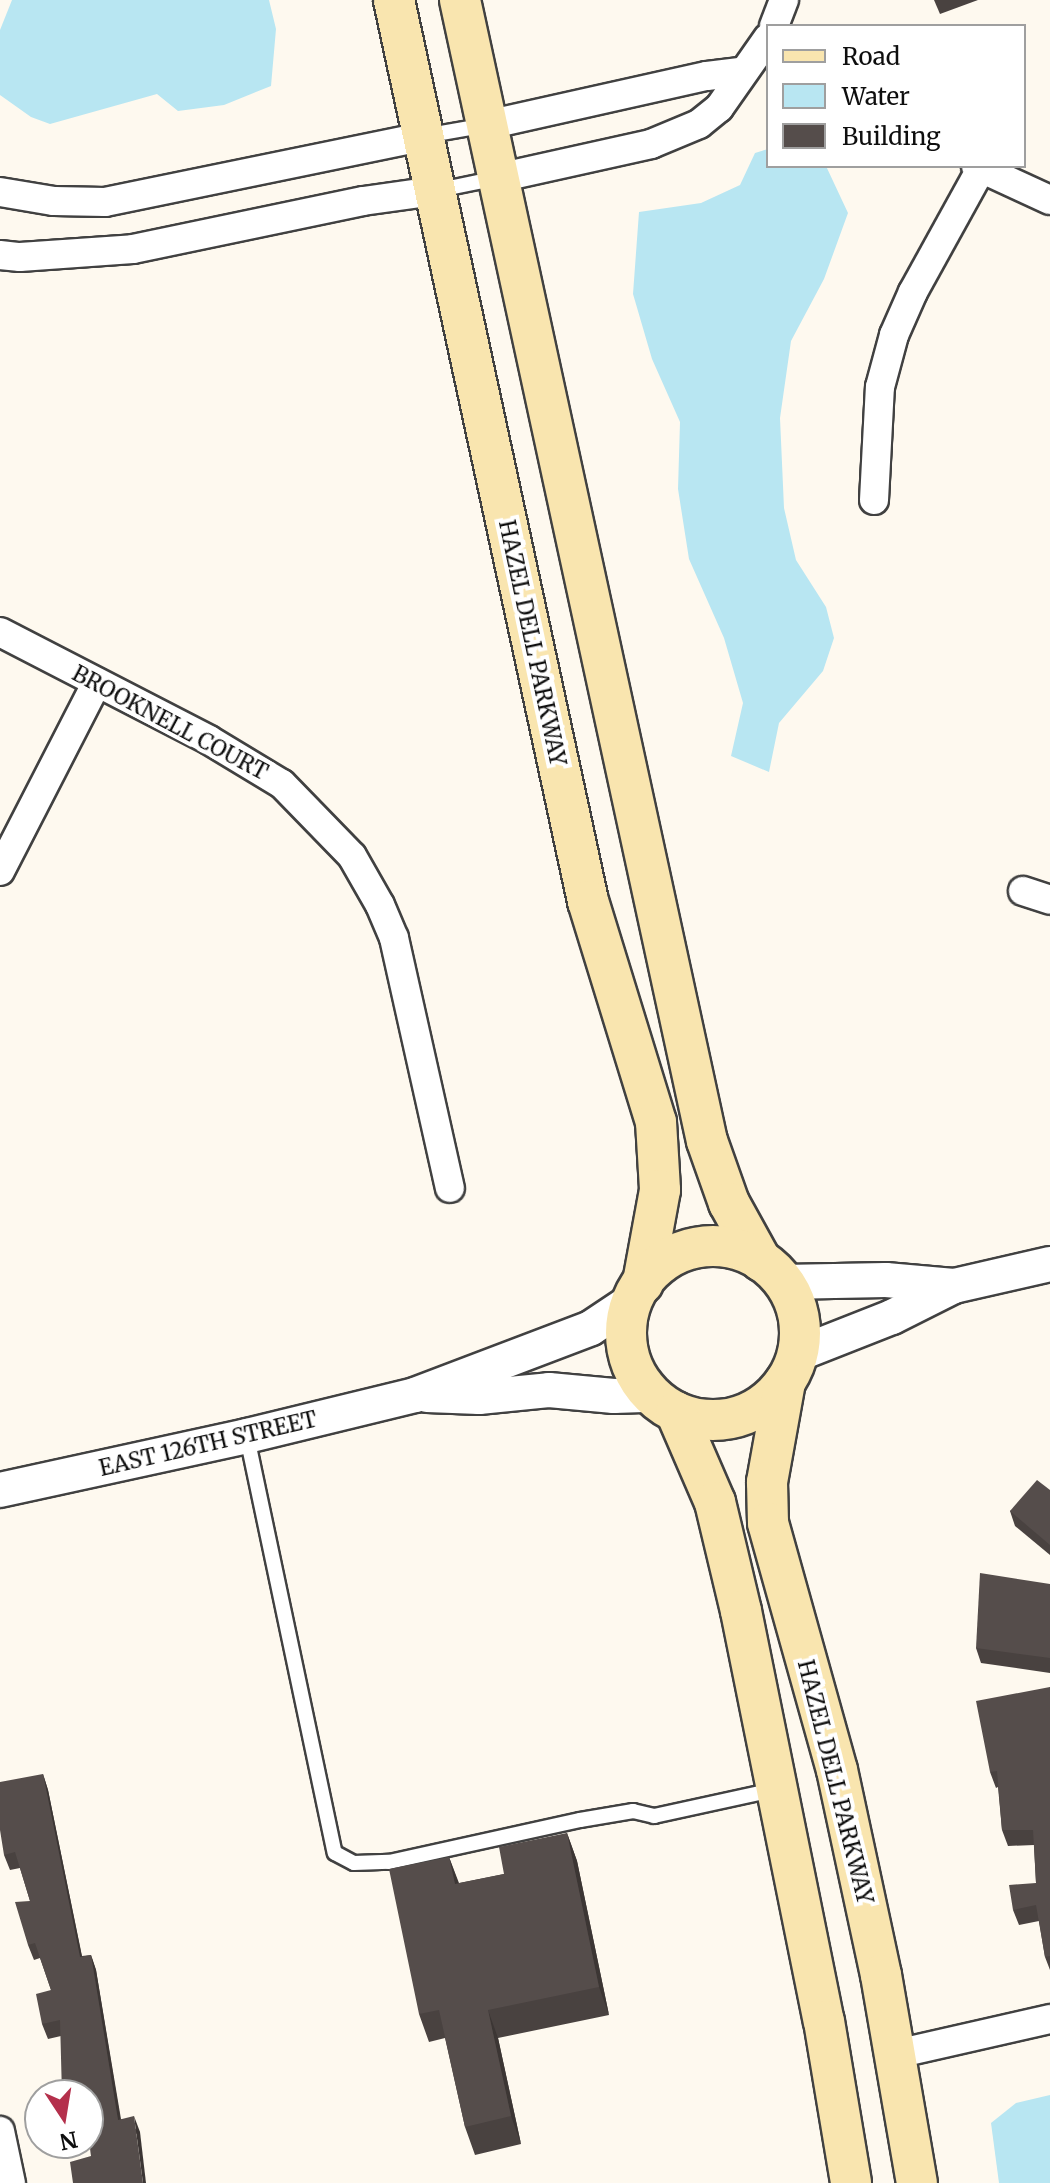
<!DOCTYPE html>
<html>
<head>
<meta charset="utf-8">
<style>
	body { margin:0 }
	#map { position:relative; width:1050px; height:2183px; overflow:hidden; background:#fef9ef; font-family:Merriweather,serif }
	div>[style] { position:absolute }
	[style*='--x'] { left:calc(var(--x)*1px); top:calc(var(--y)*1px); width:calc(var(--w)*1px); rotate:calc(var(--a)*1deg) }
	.water>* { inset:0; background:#b8e6f2 }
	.roads { filter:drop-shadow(2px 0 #414141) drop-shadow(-2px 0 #414141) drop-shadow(0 2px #414141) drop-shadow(0 -2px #414141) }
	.service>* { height:14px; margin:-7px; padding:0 7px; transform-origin:7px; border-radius:7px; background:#fff }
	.minor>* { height:28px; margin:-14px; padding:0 14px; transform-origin:14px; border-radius:14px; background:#fff }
	.tertiary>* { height:34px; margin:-17px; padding:0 17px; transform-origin:17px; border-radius:17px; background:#fff }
	.secondary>* { height:40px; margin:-20px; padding:0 20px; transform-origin:20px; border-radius:20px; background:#f9e5af }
	.secondary>.ring { margin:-20px; padding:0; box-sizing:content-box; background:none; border:40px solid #f9e5af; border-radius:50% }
	.wall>* { inset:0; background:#494240 }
	.shaded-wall>* { inset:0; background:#3c3634 }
	.building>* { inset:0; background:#554d4b }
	span { translate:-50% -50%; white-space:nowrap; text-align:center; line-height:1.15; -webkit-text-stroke:8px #fff; paint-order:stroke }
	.street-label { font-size:22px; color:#0e0e0e }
	.legend { position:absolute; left:766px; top:24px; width:260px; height:144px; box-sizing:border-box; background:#fff; border:2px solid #9f9f9f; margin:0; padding:10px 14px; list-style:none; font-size:24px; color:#0e0e0e }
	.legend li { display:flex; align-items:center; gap:16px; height:40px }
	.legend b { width:40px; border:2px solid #9f9f9f }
	.north { position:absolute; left:24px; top:2079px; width:80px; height:80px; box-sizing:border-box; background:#fff; border:2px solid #9f9f9f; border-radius:50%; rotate:168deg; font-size:22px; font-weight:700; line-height:32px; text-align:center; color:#0e0e0e }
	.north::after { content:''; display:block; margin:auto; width:28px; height:36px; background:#b4304c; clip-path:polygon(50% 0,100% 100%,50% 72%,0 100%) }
</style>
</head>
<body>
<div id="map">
	<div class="water">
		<div style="clip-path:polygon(12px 0,269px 0,276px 29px,271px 86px,224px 105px,178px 111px,157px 94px,50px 124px,31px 117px,0 95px,0 30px)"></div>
		<div style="clip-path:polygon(768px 149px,768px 166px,826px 166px,848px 213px,824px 279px,791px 341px,780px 418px,784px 508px,796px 560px,826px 607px,834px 638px,823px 671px,779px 723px,769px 772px,731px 756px,743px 703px,724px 638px,689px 559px,678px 489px,680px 422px,652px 359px,633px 294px,639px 212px,701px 203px,740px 185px,755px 153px)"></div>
		<div style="clip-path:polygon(1050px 2095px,1050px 2183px,999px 2183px,991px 2123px,1016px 2103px)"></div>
	</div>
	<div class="roads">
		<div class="service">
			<div style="--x:424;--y:136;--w:64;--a:-9.9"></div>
			<div style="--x:439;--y:190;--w:59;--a:-11.7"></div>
			<div style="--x:247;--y:1437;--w:425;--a:78.1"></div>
			<div style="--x:335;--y:1853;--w:21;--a:28"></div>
			<div style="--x:354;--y:1863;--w:35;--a:-2"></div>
			<div style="--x:389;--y:1862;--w:196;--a:-12.4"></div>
			<div style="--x:580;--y:1820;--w:54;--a:-9.6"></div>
			<div style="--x:633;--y:1811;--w:22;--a:13"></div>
			<div style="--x:654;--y:1816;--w:122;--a:-12.3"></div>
		</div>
		<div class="minor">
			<div style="--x:774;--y:26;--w:28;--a:-69"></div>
			<div style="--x:487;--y:125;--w:225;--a:-12.6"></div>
			<div style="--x:707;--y:76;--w:35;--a:-7"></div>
			<div style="--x:976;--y:166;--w:81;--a:24.7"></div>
			<div style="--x:498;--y:178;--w:157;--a:-12.5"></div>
			<div style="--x:651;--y:144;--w:52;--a:-22.6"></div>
			<div style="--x:699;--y:124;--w:26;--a:-39"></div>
			<div style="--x:719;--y:108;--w:85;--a:-55"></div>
			<div style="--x:0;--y:192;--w:55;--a:9.5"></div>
			<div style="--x:54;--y:201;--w:51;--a:1.1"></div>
			<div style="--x:105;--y:202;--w:325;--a:-11.6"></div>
			<div style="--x:0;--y:255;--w:20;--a:6"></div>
			<div style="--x:20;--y:257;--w:113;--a:-4"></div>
			<div style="--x:133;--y:249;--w:235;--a:-11.8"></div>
			<div style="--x:363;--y:201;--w:73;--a:-7.9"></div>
			<div style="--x:874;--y:500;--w:113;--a:-87"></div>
			<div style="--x:880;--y:387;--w:54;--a:-74.9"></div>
			<div style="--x:894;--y:335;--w:47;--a:-66.2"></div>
			<div style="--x:913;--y:292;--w:141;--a:-61.1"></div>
			<div style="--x:0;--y:632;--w:235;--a:27.3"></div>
			<div style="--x:209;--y:740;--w:85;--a:31.1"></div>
			<div style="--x:282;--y:784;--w:100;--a:45.8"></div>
			<div style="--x:352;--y:856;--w:56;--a:60.3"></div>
			<div style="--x:380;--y:905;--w:36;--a:67"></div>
			<div style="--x:394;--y:938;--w:256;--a:77.4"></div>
			<div style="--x:0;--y:871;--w:212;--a:-62.8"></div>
			<div style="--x:1023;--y:891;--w:28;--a:18"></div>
			<div style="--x:896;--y:2054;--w:158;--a:-12.8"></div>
			<div style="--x:0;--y:2131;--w:53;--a:78.1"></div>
		</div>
		<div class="tertiary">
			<div style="--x:783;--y:1282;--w:103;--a:-1.1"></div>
			<div style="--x:886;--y:1280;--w:68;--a:5"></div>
			<div style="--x:798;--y:1354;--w:101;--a:-21.5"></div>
			<div style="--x:892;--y:1317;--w:69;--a:-26.6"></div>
			<div style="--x:954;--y:1286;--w:98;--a:-12.9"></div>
			<div style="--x:427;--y:1395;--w:52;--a:2.2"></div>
			<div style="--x:479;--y:1397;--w:70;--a:-5.7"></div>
			<div style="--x:549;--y:1390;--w:65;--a:5.3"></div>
			<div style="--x:614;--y:1396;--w:37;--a:-2"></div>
			<div style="--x:0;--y:1490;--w:253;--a:-12.3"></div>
			<div style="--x:247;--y:1436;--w:173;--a:-13.7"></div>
			<div style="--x:415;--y:1395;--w:188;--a:-20.8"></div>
			<div style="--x:591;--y:1328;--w:50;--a:-33.7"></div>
		</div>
		<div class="secondary">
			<div style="--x:394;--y:0;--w:922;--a:77.85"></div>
			<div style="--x:588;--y:901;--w:231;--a:72.9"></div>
			<div style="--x:656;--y:1122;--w:68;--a:86.6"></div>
			<div style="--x:660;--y:1190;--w:95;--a:100.4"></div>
			<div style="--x:460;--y:0;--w:1167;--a:77.79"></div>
			<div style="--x:707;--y:1141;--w:66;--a:70.5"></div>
			<div style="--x:729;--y:1203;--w:66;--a:61.1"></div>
			<div class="ring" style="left:626px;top:1246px;width:134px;height:134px"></div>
			<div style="--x:785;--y:1382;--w:102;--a:100.2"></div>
			<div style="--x:767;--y:1482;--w:41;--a:88.6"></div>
			<div style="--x:768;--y:1523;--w:256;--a:74.4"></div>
			<div style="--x:837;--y:1770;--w:210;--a:77.9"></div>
			<div style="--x:881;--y:1975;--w:211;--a:80.2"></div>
			<div style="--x:676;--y:1412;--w:98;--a:66.6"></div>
			<div style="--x:715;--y:1502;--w:112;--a:76.6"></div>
			<div style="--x:741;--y:1611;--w:418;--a:78.6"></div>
			<div style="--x:824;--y:2021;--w:164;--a:80.5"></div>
		</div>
	</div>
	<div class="wall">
		<div style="clip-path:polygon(934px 0,978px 0,940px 14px)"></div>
		<div style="clip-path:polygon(1050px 1490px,1050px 1555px,1015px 1526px,1010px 1511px)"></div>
		<div style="clip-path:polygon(1050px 1584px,1050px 1673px,981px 1663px,976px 1648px)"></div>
		<div style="clip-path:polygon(1050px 1687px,1050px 1970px,1045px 1957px,1039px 1921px,1019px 1925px,1013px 1910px,1036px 1883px,1034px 1845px,1008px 1846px,1002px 1830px,998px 1787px,996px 1788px,990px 1772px)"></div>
		<div style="clip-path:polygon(43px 1774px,48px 1790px,82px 1956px,91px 1955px,96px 1970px,121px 2119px,140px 2132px,91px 2156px,88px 2095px,61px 2036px,48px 2039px,42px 2024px,51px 1990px,40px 1958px,34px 1960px,28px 1945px,30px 1901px,20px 1868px,10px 1870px,4px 1855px)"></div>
		<div style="clip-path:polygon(567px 1833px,577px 1861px,609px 2015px,498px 2038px,521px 2144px,475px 2155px,465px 2127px,445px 2038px,429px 2042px,419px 2014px,449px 1857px,459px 1883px,504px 1874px)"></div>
	</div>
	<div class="shaded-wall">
		<div style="clip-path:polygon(43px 1774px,48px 1790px,85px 1972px,80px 1957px)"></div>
		<div style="clip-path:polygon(567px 1833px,577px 1861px,609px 2015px,599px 1987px)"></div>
		<div style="clip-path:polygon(449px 1857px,459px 1885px,455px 1884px)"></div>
		<div style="clip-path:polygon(91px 1955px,96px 1970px,123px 2135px,118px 2120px)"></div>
		<div style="clip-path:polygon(488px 2010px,498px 2038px,521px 2144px,511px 2116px)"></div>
		<div style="clip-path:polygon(134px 2116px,140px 2132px,146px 2183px,143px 2183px)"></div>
	</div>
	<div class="building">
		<div style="clip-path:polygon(1037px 1480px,1050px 1490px,1050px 1545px,1010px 1511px)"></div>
		<div style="clip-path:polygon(980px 1573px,1050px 1584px,1050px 1658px,976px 1648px)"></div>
		<div style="clip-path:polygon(1050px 1687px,1050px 1956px,1045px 1957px,1036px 1905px,1013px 1910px,1009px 1885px,1036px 1883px,1033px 1830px,1002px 1830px,997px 1771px,990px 1772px,976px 1701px)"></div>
		<div style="clip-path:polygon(43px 1774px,80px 1957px,91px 1955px,118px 2120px,134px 2116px,143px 2183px,73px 2183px,70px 2162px,91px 2156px,88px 2130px,88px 2095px,62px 2095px,60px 2020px,42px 2024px,36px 1994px,51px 1990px,35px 1943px,28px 1945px,15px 1902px,30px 1901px,15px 1852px,4px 1855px,0 1830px,0 1782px)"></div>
		<div style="clip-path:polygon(567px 1833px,599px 1987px,488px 2010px,511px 2116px,465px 2127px,439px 2010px,419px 2014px,389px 1869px,449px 1857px,455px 1884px,504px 1874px,499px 1847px)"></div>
	</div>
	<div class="street-label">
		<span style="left:532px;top:643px;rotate:78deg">HAZEL DELL PARKWAY</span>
		<span style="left:170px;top:723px;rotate:28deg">BROOKNELL COURT</span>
		<span style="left:208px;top:1444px;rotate:-13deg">EAST 126TH STREET</span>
		<span style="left:835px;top:1782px;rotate:76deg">HAZEL DELL PARKWAY</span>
	</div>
	<ul class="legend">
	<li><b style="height:10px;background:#f9e5af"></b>Road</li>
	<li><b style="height:22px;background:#b8e6f2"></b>Water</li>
	<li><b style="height:22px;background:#554d4b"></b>Building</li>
	</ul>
	<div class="north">N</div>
</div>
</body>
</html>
